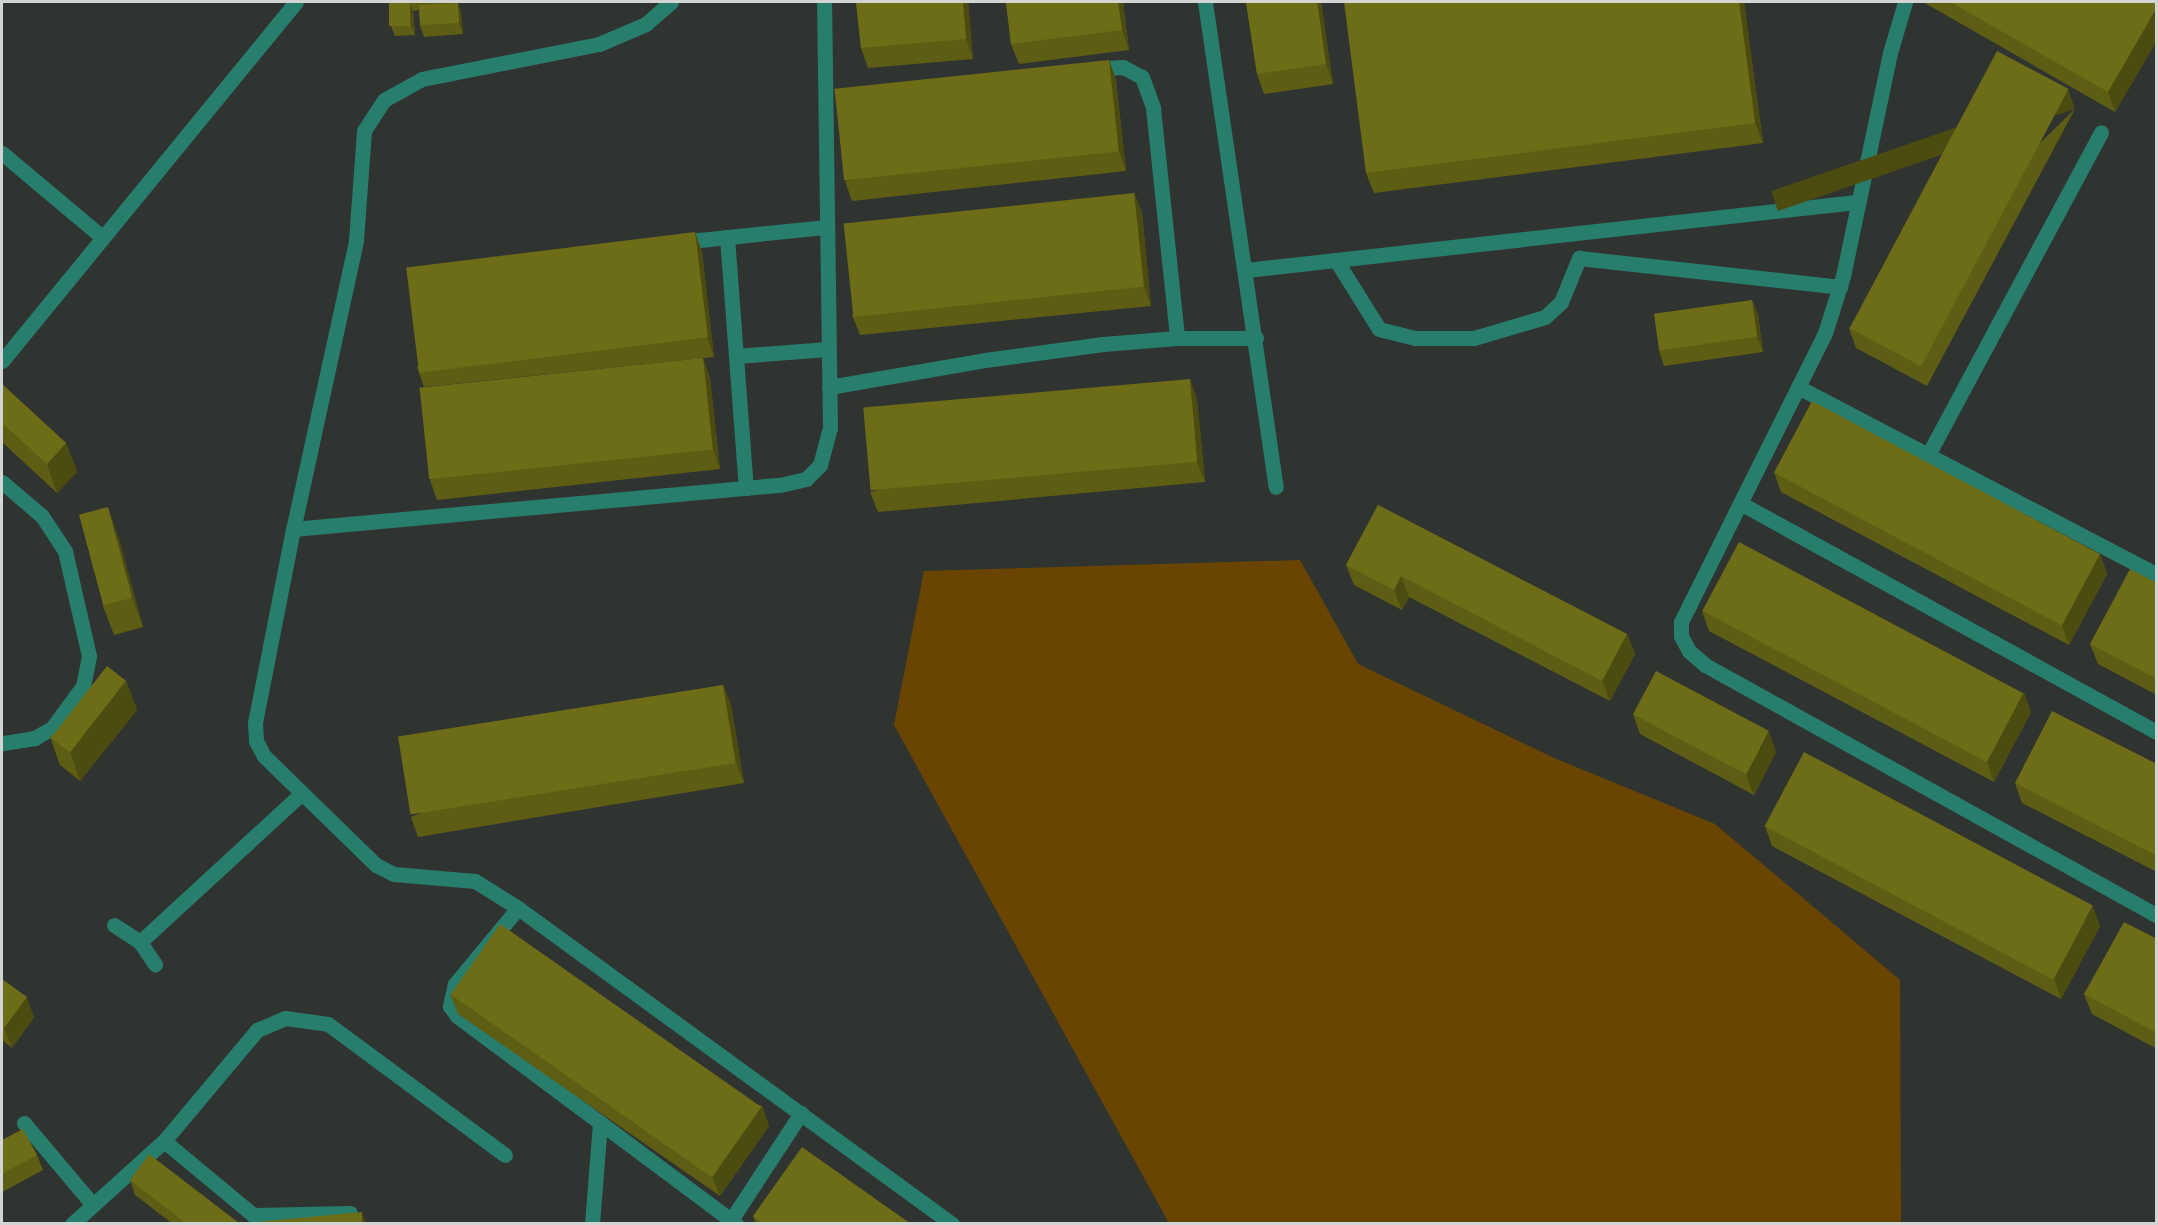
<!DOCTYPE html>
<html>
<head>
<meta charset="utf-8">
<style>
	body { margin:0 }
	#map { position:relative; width:2158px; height:1225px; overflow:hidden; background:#303430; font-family:"Public Sans",sans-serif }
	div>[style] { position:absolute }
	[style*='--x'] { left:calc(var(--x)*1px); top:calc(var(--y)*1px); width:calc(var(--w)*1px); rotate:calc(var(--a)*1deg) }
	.green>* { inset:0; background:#6a4501 }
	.minor>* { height:15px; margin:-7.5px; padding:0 7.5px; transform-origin:7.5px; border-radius:7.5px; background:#287e6d }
	.wall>* { inset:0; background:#5e5d14 }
	.shaded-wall>* { inset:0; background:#4c4c10; transform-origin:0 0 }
	.building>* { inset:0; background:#6d6c17; transform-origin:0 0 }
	span { translate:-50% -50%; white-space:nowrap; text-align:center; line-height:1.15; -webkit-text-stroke:4.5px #303430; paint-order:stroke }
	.frame { position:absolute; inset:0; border:3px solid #d3d5d2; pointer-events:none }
</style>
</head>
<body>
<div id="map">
	<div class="green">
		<div style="clip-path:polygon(1300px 560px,1358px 664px,1554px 758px,1715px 824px,1900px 980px,1901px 1223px,1169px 1223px,894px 725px,924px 571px)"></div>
	</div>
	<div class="minor">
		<div style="--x:671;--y:2;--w:33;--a:139"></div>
		<div style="--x:646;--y:24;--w:51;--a:156.9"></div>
		<div style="--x:599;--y:44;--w:180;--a:168.8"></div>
		<div style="--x:422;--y:79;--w:43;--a:151.1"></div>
		<div style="--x:384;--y:100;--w:37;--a:123"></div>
		<div style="--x:364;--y:131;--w:110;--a:94.2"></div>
		<div style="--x:356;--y:241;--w:295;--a:102.3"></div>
		<div style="--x:293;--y:529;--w:197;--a:101.1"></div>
		<div style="--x:255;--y:722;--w:19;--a:87"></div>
		<div style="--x:256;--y:741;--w:17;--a:62"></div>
		<div style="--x:264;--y:756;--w:156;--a:44.2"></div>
		<div style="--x:376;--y:865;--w:20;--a:27"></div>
		<div style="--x:394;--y:874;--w:81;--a:4.9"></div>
		<div style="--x:475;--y:881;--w:51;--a:32.1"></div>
		<div style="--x:518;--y:908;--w:537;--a:36.06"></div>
		<div style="--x:1205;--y:2;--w:490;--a:81.7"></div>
		<div style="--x:1905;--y:2;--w:53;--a:106.4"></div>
		<div style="--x:1890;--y:53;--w:228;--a:101.9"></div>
		<div style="--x:1843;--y:276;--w:60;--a:107.5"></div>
		<div style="--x:1825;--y:333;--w:303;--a:116.5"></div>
		<div style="--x:1690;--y:604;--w:20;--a:117"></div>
		<div style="--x:1681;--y:622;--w:14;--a:90"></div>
		<div style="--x:1681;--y:636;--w:17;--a:62"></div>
		<div style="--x:1689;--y:651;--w:21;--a:41"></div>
		<div style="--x:1705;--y:665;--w:516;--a:29"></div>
		<div style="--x:1093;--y:69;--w:30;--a:-4"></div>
		<div style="--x:1123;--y:67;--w:21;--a:28"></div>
		<div style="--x:1142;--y:77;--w:33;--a:70"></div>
		<div style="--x:1153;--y:108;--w:231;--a:84"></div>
		<div style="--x:2;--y:153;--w:131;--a:40"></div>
		<div style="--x:727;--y:237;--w:252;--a:85.7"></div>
		<div style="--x:680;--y:242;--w:145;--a:-5.9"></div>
		<div style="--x:1336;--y:260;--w:81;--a:58.1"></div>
		<div style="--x:1379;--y:329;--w:38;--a:14"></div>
		<div style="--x:1416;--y:338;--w:58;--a:0"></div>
		<div style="--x:1474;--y:338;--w:74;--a:-16.5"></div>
		<div style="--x:1545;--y:317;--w:22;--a:-43"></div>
		<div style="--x:1561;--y:302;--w:48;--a:-67.8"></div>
		<div style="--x:1579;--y:258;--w:263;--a:6.3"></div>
		<div style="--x:1246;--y:270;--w:614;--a:-6.36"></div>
		<div style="--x:736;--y:356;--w:92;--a:-4.4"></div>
		<div style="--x:2;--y:361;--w:464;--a:-50.7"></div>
		<div style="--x:829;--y:387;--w:158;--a:-9.8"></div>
		<div style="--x:985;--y:360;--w:119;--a:-7.7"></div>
		<div style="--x:1103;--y:344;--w:74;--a:-4.6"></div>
		<div style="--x:1177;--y:338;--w:79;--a:0"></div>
		<div style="--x:1798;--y:387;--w:404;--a:27.6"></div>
		<div style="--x:1928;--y:455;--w:366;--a:-61.8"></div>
		<div style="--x:2;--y:482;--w:52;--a:40.4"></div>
		<div style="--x:42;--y:516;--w:42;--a:56.7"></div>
		<div style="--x:65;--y:551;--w:108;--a:77.1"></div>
		<div style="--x:89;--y:656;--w:31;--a:101"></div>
		<div style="--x:83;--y:686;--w:52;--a:126.4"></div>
		<div style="--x:52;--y:728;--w:20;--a:150"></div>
		<div style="--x:35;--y:738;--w:33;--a:171"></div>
		<div style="--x:1740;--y:503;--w:475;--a:28.8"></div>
		<div style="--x:293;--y:529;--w:489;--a:-5.2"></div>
		<div style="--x:780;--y:485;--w:27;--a:-13"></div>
		<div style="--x:806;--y:479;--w:20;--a:-45"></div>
		<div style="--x:820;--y:465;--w:38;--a:-75"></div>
		<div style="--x:830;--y:428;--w:426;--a:-90.8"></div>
		<div style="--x:518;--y:908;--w:99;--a:129.7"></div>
		<div style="--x:455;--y:984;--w:23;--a:103"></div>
		<div style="--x:450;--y:1006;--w:12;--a:55"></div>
		<div style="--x:457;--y:1016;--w:348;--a:36.7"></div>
		<div style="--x:114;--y:925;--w:31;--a:33"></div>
		<div style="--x:140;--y:942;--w:220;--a:-42.6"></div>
		<div style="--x:140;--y:942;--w:27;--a:56"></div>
		<div style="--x:24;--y:1123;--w:107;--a:49.9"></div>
		<div style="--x:164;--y:1141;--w:116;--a:39.7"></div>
		<div style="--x:253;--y:1215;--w:97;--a:-1.2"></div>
		<div style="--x:731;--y:1220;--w:128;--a:-56.8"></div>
		<div style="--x:72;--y:1224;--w:124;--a:-42.1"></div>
		<div style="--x:164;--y:1141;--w:145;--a:-50"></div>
		<div style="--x:257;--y:1030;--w:30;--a:-23"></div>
		<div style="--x:285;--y:1018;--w:43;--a:7.9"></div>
		<div style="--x:328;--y:1024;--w:220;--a:36.5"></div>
		<div style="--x:592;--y:1224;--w:102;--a:-85.5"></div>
	</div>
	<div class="wall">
		<div style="clip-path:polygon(389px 2px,451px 2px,451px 3px,458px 3px,461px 13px,463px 34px,424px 37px,420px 26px,419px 10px,413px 11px,415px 35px,395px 36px,391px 26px)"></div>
		<div style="clip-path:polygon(856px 2px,968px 2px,973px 59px,868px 68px,861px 48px)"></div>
		<div style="clip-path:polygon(1006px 2px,1123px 2px,1129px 50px,1019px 64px,1011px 44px)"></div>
		<div style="clip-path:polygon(1246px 2px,1321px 2px,1333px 84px,1264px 94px,1257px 74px)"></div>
		<div style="clip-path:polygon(1744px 2px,1763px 143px,1374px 193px,1366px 173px)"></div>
		<div style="clip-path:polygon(1923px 2px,2157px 2px,2157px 40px,2115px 112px)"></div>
		<div style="clip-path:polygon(1109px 60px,1116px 80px,1126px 171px,852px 201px,845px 181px)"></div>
		<div style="clip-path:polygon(2075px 109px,1927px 386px,1856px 348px,1849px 328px)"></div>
		<div style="clip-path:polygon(1134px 193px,1142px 213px,1151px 306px,860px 335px,852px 315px)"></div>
		<div style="clip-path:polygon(695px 232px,702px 252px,714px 357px,424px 387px,417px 367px)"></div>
		<div style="clip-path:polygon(1752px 300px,1758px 315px,1763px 352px,1664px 366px,1659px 351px)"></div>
		<div style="clip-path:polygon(703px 358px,710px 378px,720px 469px,437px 500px,430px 480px)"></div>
		<div style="clip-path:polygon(2px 384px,66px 443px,77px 472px,57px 493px,2px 442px)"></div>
		<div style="clip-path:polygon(1197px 399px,1205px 482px,878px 512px,870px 492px)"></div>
		<div style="clip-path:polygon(1774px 472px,2100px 554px,2107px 574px,2069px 645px,1781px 492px)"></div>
		<div style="clip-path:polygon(1378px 505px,1627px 634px,1635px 654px,1610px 701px,1409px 597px,1402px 610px,1354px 585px,1346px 565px)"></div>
		<div style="clip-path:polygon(118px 536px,143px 627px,114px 635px,103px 606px)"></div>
		<div style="clip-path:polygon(2157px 583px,2157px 695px,2098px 664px,2090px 644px)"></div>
		<div style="clip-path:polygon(1702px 611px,2031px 712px,1994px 782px,1709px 631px)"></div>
		<div style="clip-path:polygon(126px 681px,137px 710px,80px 781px,60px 765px,50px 737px)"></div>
		<div style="clip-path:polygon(723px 685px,731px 705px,744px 783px,418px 837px,411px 817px)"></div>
		<div style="clip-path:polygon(1633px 714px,1776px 752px,1754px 795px,1640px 734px)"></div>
		<div style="clip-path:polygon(2157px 764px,2157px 872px,2022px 803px,2015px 783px)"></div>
		<div style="clip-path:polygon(1765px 826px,2100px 926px,2061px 999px,1772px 846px)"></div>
		<div style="clip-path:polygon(2157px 939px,2157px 1049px,2092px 1014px,2084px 994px)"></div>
		<div style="clip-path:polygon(2px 979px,34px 1017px,12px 1048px,2px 1040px)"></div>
		<div style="clip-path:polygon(450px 994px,762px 1106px,769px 1126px,720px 1196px,458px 1014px)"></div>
		<div style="clip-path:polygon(2px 1140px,37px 1155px,43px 1170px,2px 1192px)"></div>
		<div style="clip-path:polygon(130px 1180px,239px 1224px,173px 1224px,135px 1195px)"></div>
		<div style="clip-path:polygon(753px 1216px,911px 1224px,756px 1224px)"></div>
	</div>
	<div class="shaded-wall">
		<div style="clip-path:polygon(410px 2px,413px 11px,415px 35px,411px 25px)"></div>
		<div style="clip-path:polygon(963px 2px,968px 2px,973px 59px,966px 39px)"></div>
		<div style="clip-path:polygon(1118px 2px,1123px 2px,1129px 50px,1122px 30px)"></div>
		<div style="clip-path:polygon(1317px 2px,1321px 2px,1333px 84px,1326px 64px)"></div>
		<div style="clip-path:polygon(1739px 2px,1744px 2px,1763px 143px,1755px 123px)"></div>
		<div style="clip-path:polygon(458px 3px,461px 13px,463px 34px,459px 23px)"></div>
		<div style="clip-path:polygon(2157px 7px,2157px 40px,2115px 112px,2108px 92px)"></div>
		<div style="clip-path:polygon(1109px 60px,1116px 80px,1126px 171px,1119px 151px)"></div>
		<div style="left:2068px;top:89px;width:21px;height:314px;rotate:71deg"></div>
		<div style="clip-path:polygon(1134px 193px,1142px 213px,1151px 306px,1144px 286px)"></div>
		<div style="clip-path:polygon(695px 232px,702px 252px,714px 357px,707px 337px)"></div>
		<div style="clip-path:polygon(1752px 300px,1758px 315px,1763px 352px,1757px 337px)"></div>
		<div style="clip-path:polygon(703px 358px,710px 378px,720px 469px,713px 449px)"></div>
		<div style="clip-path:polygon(1190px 379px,1197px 399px,1205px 482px,1197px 462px)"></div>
		<div style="clip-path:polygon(66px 443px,77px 472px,57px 493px,47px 464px)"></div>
		<div style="clip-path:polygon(108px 507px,118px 536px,143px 627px,132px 598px)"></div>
		<div style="clip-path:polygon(2100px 554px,2107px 574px,2069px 645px,2062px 625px)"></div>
		<div style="clip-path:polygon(1401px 576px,1409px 597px,1402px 610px,1394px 590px)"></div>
		<div style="clip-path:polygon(1627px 634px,1635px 654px,1610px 701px,1602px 681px)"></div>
		<div style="clip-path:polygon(126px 681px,137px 710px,80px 781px,70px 752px)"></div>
		<div style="clip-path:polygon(723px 685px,731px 705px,744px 783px,736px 763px)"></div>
		<div style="clip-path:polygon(2024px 692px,2031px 712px,1994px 782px,1987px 762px)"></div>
		<div style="clip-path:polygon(1769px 732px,1776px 752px,1754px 795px,1746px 775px)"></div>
		<div style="clip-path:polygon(2093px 906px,2100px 926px,2061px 999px,2054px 979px)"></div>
		<div style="clip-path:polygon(27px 997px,34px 1017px,12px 1048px,4px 1028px)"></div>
		<div style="clip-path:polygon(762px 1106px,769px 1126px,720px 1196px,712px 1176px)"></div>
		<div style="clip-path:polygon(362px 1212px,366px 1224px,362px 1224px)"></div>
	</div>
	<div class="building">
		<div style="left:389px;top:2px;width:21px;height:24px"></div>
		<div style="clip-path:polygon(856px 2px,963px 2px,966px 39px,861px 48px)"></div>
		<div style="clip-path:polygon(1006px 2px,1118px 2px,1122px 30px,1011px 44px)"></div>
		<div style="clip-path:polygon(1246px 2px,1317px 2px,1326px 64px,1257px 74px)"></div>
		<div style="clip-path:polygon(1344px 2px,1739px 2px,1755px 123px,1366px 173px)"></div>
		<div style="clip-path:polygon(1950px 2px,2157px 2px,2157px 7px,2108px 92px)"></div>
		<div style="left:458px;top:3px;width:20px;height:39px;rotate:87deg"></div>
		<div style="left:1997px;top:51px;width:81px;height:314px;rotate:28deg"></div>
		<div style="left:1109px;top:60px;width:92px;height:276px;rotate:84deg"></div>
		<div style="left:1134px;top:193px;width:94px;height:292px;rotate:84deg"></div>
		<div style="left:695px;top:232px;width:106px;height:291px;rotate:83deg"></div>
		<div style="left:1752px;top:300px;width:37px;height:99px;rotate:82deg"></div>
		<div style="left:703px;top:358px;width:92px;height:285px;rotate:84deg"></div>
		<div style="left:1190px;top:379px;width:83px;height:328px;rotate:85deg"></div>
		<div style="clip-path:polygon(2px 384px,66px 443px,47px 464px,2px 423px)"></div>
		<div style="left:1812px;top:401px;width:326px;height:81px;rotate:28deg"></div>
		<div style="clip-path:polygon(1378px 505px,1627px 634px,1602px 681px,1401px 576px,1394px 590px,1346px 565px)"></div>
		<div style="left:108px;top:507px;width:94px;height:30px;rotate:75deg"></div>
		<div style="left:1739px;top:542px;width:322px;height:78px;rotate:28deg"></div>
		<div style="clip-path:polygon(2130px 569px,2157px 583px,2157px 679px,2090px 644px)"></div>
		<div style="left:107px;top:666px;width:24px;height:91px;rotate:38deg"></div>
		<div style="left:1656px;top:671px;width:128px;height:49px;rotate:28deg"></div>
		<div style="left:723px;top:685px;width:79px;height:329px;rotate:81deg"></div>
		<div style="clip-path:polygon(2052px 711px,2157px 764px,2157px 856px,2015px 783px)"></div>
		<div style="left:1804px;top:752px;width:327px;height:84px;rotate:28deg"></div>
		<div style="clip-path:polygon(2124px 922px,2157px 939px,2157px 1033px,2084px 994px)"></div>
		<div style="left:500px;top:924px;width:319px;height:86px;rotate:35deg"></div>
		<div style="clip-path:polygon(2px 979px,27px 997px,4px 1028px,2px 1026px)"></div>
		<div style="clip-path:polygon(23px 1129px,37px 1155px,2px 1174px,2px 1140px)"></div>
		<div style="clip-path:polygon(802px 1147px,911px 1224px,764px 1224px,753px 1216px)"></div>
		<div style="clip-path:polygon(149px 1154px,239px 1223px,187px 1224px,130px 1180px)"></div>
		<div style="clip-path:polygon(362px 1212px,362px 1224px,247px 1223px)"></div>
	</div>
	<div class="frame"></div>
</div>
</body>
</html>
